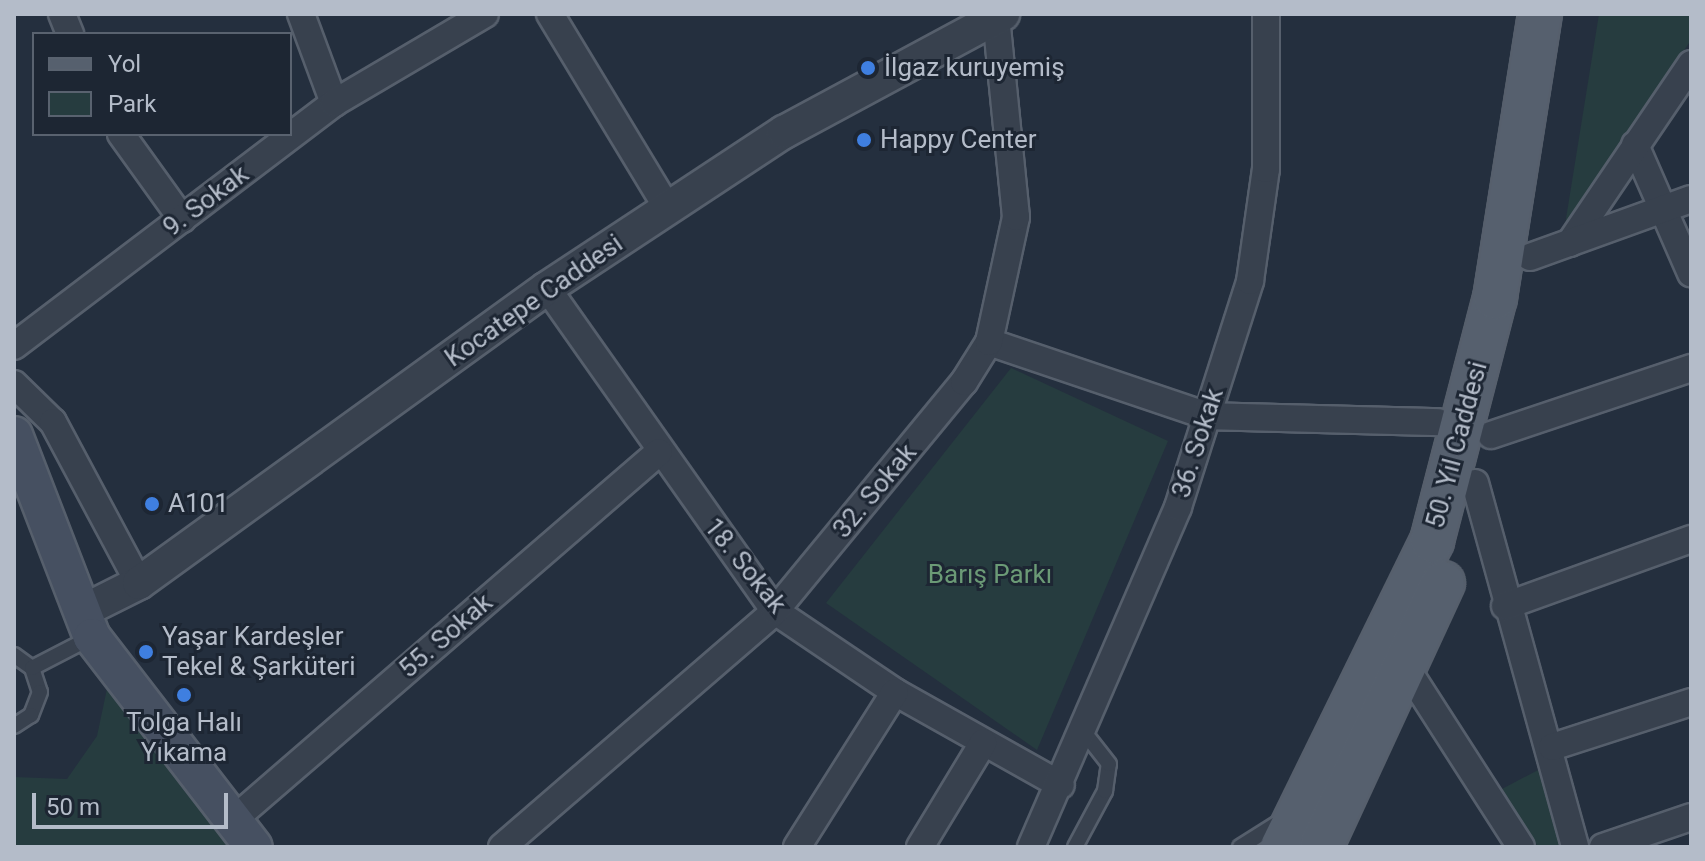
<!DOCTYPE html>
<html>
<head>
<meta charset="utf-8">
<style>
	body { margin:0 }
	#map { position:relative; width:1705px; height:861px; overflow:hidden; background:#242f3e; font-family:Roboto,sans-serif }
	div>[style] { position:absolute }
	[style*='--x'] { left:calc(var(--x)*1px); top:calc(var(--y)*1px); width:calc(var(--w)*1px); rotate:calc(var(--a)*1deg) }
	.green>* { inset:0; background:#263c3f }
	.roads { filter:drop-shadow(2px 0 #565f6c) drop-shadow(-2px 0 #565f6c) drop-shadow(0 2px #565f6c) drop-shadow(0 -2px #565f6c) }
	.service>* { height:14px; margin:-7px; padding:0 7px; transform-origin:7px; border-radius:7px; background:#38414e }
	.minor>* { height:26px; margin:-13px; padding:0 13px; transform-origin:13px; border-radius:13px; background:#38414e }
	.tertiary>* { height:32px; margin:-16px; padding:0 16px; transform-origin:16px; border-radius:16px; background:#38414e }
	.secondary>* { height:36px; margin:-18px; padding:0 18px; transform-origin:18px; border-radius:18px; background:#465061 }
	.primary>* { height:42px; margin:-21px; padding:0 21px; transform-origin:21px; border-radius:21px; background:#56606e }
	.dots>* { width:22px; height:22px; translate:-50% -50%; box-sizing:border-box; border:4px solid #1d2633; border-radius:50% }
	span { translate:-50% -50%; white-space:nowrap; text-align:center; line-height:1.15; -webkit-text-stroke:6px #1d2633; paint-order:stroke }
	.poi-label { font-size:26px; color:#b4bcc9 }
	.left { translate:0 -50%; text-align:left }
	.street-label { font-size:26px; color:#b4bcc9 }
	.park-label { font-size:26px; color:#6b9a76 }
	.frame { position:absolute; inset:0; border:16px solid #b4bcc9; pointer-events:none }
	.legend { position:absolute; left:32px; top:32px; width:260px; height:104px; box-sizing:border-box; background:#1d2633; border:2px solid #59626f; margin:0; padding:10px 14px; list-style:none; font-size:24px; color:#b4bcc9 }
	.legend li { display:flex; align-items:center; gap:16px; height:40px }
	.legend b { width:40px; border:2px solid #59626f }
	.scale { position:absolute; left:32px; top:793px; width:196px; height:36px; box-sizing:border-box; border:4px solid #b4bcc9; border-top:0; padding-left:10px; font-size:24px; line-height:28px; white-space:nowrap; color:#b4bcc9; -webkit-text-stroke:6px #1d2633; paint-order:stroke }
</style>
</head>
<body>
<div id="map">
	<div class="green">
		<div style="clip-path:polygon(1599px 14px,1691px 14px,1691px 40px,1564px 231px)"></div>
		<div style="clip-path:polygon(1011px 368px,1168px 441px,1037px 750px,826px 603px)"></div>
		<div style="clip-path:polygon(108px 684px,239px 847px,14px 847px,14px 777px,67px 779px,97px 736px)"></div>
		<div style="clip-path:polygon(1540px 769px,1564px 847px,1538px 847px,1502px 789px)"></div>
	</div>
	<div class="roads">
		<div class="service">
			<div style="--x:14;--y:655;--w:22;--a:36"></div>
			<div style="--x:32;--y:668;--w:25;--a:72"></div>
			<div style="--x:40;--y:692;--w:25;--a:111"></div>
			<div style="--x:31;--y:715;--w:20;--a:147"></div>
			<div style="--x:32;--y:668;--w:68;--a:-27.3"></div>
			<div style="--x:1075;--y:847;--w:64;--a:-61.8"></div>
			<div style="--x:1105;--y:791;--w:27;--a:-82"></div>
			<div style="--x:1109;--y:764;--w:41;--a:-128"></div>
			<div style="--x:1240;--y:847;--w:54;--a:-32.2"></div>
		</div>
		<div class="minor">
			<div style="--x:62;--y:14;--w:22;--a:68"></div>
			<div style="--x:301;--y:14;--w:95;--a:69.7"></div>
			<div style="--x:550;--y:14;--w:228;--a:58.8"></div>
			<div style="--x:121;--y:134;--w:105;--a:54.3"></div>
			<div style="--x:1635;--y:145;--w:140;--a:66.4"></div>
			<div style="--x:1570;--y:243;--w:216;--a:-55.9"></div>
			<div style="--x:1530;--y:257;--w:171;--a:-19.8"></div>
			<div style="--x:547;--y:288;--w:395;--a:54.8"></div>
			<div style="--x:775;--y:611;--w:145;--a:34"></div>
			<div style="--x:895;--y:692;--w:190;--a:29.3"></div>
			<div style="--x:989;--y:342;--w:230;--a:18.7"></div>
			<div style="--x:1207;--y:416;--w:231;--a:1.5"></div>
			<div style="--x:14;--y:346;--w:402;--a:-37.2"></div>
			<div style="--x:334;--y:103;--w:175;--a:-30.5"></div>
			<div style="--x:14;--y:384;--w:54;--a:44.3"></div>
			<div style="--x:53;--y:422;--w:183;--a:61.9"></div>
			<div style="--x:1491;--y:435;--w:211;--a:-18.5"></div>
			<div style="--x:1475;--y:483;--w:377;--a:74.6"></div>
			<div style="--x:1505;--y:606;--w:198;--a:-19.8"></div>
			<div style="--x:1408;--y:671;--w:209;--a:57.3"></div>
			<div style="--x:1552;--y:747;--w:146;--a:-17.9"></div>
			<div style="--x:232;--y:821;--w:564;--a:-40.83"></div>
			<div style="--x:502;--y:847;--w:361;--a:-40.8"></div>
			<div style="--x:775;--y:611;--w:297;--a:-50.5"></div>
			<div style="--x:964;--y:382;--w:47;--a:-58"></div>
			<div style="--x:989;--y:342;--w:128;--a:-77.8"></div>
			<div style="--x:1016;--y:217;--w:200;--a:-95.7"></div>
			<div style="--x:797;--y:847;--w:183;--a:-57.7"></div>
			<div style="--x:920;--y:847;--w:122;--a:-58.8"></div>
			<div style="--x:1031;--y:847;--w:370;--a:-66.6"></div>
			<div style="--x:1178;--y:507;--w:237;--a:-72.3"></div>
			<div style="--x:1250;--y:281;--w:113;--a:-81.9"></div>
			<div style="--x:1266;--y:169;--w:155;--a:-90"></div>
			<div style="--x:1603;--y:847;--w:93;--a:-18.8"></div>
		</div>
		<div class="tertiary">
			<div style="--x:81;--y:612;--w:65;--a:-26.6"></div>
			<div style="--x:139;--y:583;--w:503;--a:-35.87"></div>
			<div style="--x:547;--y:288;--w:284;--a:-33.4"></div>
			<div style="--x:784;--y:132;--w:249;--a:-28.3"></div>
		</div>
		<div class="secondary">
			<div style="--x:14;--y:435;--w:217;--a:68.9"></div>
			<div style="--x:92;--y:637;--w:265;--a:52.4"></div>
		</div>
		<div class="primary">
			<div style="--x:1282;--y:847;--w:341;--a:-63.9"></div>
			<div style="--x:1432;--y:541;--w:251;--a:-75.5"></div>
			<div style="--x:1495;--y:298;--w:288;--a:-81"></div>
			<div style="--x:1321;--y:847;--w:291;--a:-65.2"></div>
		</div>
	</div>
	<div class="dots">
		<div style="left:868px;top:68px;background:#3f7fe0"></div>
		<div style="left:864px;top:140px;background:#3f7fe0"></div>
		<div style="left:152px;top:504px;background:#3f7fe0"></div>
		<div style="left:146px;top:652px;background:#3f7fe0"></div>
		<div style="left:184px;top:695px;background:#3f7fe0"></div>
	</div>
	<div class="poi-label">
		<span class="left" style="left:884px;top:68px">İlgaz kuruyemiş</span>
		<span class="left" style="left:880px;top:140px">Happy Center</span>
		<span class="left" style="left:168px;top:504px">A101</span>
		<span class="left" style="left:162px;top:652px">Yaşar Kardeşler<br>Tekel &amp; Şarküteri</span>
		<span style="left:184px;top:738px">Tolga Halı<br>Yıkama</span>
	</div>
	<div class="street-label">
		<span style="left:206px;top:201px;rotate:-37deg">9. Sokak</span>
		<span style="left:534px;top:301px;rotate:-35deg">Kocatepe Caddesi</span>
		<span style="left:1198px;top:443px;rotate:-72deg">36. Sokak</span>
		<span style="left:1457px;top:445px;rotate:-75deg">50. Yıl Caddesi</span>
		<span style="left:875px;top:491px;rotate:-50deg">32. Sokak</span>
		<span style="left:745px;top:566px;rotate:51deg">18. Sokak</span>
		<span style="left:446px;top:636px;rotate:-41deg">55. Sokak</span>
	</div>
	<div class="park-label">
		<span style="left:990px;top:575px">Barış Parkı</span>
	</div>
	<div class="frame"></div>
	<ul class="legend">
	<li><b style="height:10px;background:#56606e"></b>Yol</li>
	<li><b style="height:22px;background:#263c3f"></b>Park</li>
	</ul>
	<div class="scale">50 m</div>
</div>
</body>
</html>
